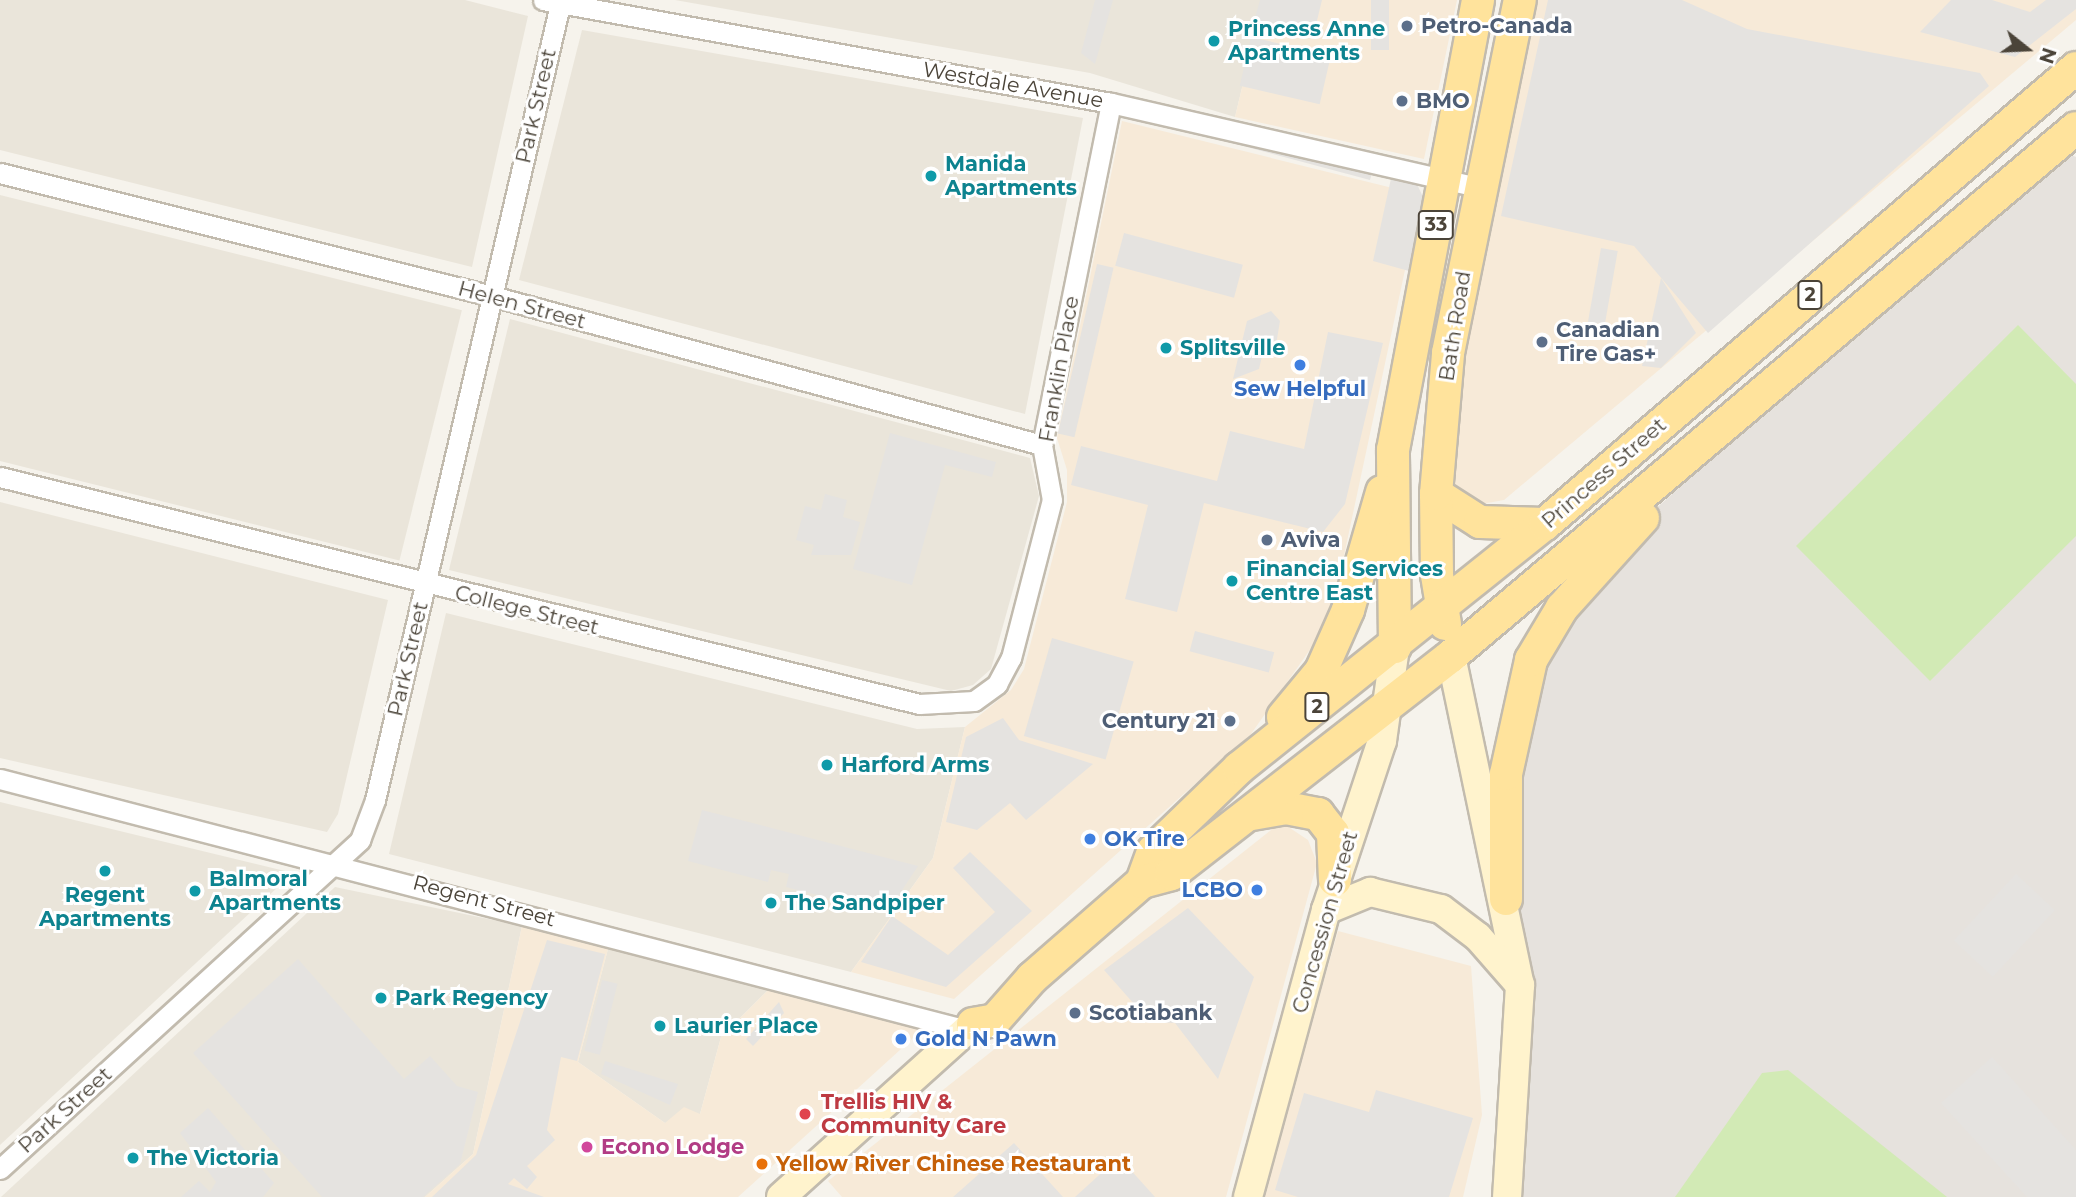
<!DOCTYPE html>
<html>
<head>
<meta charset="utf-8">
<style>
	body { margin:0 }
	#map { position:relative; width:2076px; height:1197px; overflow:hidden; background:#f6f3ec; font-family:Montserrat,sans-serif }
	div>[style] { position:absolute }
	[style*='--x'] { left:calc(var(--x)*1px); top:calc(var(--y)*1px); width:calc(var(--w)*1px); rotate:calc(var(--a)*1deg) }
	.residential>* { inset:0; background:#eae5da; transform-origin:0 0 }
	.commercial>* { inset:0; background:#f7ead8 }
	.industrial>* { inset:0; background:#e6e2dd }
	.green>* { inset:0; background:#d2eab5 }
	.parking>* { inset:0; background:#e5e3e0; transform-origin:0 0 }
	.roads { filter:drop-shadow(2px 0 #c2bbae) drop-shadow(-2px 0 #c2bbae) drop-shadow(0 2px #c2bbae) drop-shadow(0 -2px #c2bbae) }
	.minor>* { height:19px; margin:-9.5px; padding:0 9.5px; transform-origin:9.5px; border-radius:9.5px; background:#fff }
	.secondary>* { height:28px; margin:-14px; padding:0 14px; transform-origin:14px; border-radius:14px; background:#fff3cd }
	.primary>* { height:32px; margin:-16px; padding:0 16px; transform-origin:16px; border-radius:16px; background:#ffe39c }
	.dots>* { width:19px; height:19px; translate:-50% -50%; box-sizing:border-box; border:4px solid #fff; border-radius:50% }
	span { translate:-50% -50%; white-space:nowrap; text-align:center; line-height:1.15; -webkit-text-stroke:6px #fff; paint-order:stroke }
	.shield-label span { padding:2px 5px; background:#fff; border:2px solid; border-radius:5px; -webkit-text-stroke-width:0 }
	.shield-label { font-size:19px; color:#4b4439; font-weight:700 }
	.service-label { font-size:21px; color:#4e5e75; font-weight:700 }
	.left { translate:0 -50%; text-align:left }
	.right { translate:-100% -50%; text-align:right }
	.culture-label { font-size:21px; color:#0d838f; font-weight:700 }
	.street-label { font-size:21px; color:#4b4439 }
	.shop-label { font-size:21px; color:#366cbe; font-weight:700 }
	.health-label { font-size:21px; color:#be3a42; font-weight:700 }
	.hotel-label { font-size:21px; color:#b23c85; font-weight:700 }
	.food-label { font-size:21px; color:#c56008; font-weight:700 }
	.north { position:absolute; left:1992px; top:14px; width:70px; height:70px; -webkit-text-stroke:5px #fff; paint-order:stroke; rotate:108deg; font-size:19px; font-weight:700; line-height:28px; text-align:center; color:#4b4439 }
	.north::after { content:''; display:block; margin:auto; width:24px; height:32px; background:#4b4439; clip-path:polygon(50% 0,100% 100%,50% 72%,0 100%) }
</style>
</head>
<body>
<div id="map">
	<div class="residential">
		<div style="clip-path:polygon(0 0,465px 0,528px 16px,472px 267px,0 150px)"></div>
		<div style="clip-path:polygon(675px 0,1263px 0,1235px 117px,1090px 73px)"></div>
		<div style="clip-path:polygon(582px 30px,1083px 118px,1025px 414px,519px 280px)"></div>
		<div style="left:0;top:195px;width:476px;height:258px;rotate:14deg"></div>
		<div style="clip-path:polygon(510px 319px,1030px 458px,1039px 496px,991px 669px,973px 685px,951px 691px,449px 570px)"></div>
		<div style="clip-path:polygon(0 502px,388px 600px,338px 814px,327px 832px,0 758px)"></div>
		<div style="clip-path:polygon(446px 613px,917px 729px,965px 727px,933px 858px,851px 972px,389px 854px)"></div>
		<div style="clip-path:polygon(0 802px,293px 873px,0 1145px)"></div>
		<div style="clip-path:polygon(335px 887px,522px 926px,473px 1154px,425px 1197px,1px 1197px)"></div>
		<div style="clip-path:polygon(608px 949px,768px 990px,721px 1037px,700px 1114px,665px 1123px,578px 1062px)"></div>
	</div>
	<div class="commercial">
		<div style="clip-path:polygon(1263px 0,1457px 0,1424px 159px,1235px 117px)"></div>
		<div style="clip-path:polygon(1530px 0,2076px 0,2076px 20px,1504px 500px,1476px 505px,1453px 495px,1446px 475px,1455px 367px)"></div>
		<div style="clip-path:polygon(1122px 121px,1421px 195px,1330px 621px,1251px 734px,954px 999px,851px 972px,933px 858px,965px 727px,1011px 690px,1024px 669px,1067px 502px,1067px 470px,1057px 438px)"></div>
		<div style="clip-path:polygon(1281px 822px,1308px 840px,1317px 863px,1226px 1197px,842px 1197px,828px 1181px)"></div>
		<div style="clip-path:polygon(522px 926px,608px 949px,578px 1062px,665px 1123px,684px 1107px,700px 1114px,721px 1037px,768px 990px,922px 1030px,738px 1197px,425px 1197px,473px 1154px)"></div>
		<div style="clip-path:polygon(1338px 931px,1471px 966px,1482px 1115px,1463px 1197px,1262px 1197px)"></div>
	</div>
	<div class="industrial">
		<div style="clip-path:polygon(2057px 148px,2076px 157px,2076px 1197px,1512px 1197px,1508px 835px,1526px 682px,1631px 531px)"></div>
	</div>
	<div class="green">
		<div style="clip-path:polygon(2018px 325px,2076px 384px,2076px 536px,1930px 681px,1796px 546px)"></div>
		<div style="clip-path:polygon(1788px 1070px,1947px 1197px,1675px 1197px,1762px 1073px)"></div>
	</div>
	<div class="parking">
		<div style="clip-path:polygon(1095px 0,1113px 0,1095px 64px,1081px 53px)"></div>
		<div style="clip-path:polygon(1260px 0,1322px 0,1313px 37px,1254px 21px)"></div>
		<div style="left:1371px;top:0;width:18px;height:50px"></div>
		<div style="clip-path:polygon(1548px 0,1682px 0,1747px 29px,1980px 73px,1989px 86px,1708px 333px,1634px 246px,1501px 216px)"></div>
		<div style="clip-path:polygon(1951px 0,1992px 0,2030px 12px,2046px 0,2076px 0,2076px 9px,2015px 57px,1920px 32px)"></div>
		<div style="left:1251px;top:37px;width:82px;height:50px;rotate:13deg"></div>
		<div style="clip-path:polygon(1135px 117px,1374px 165px,1370px 180px)"></div>
		<div style="clip-path:polygon(1392px 174px,1415px 180px,1424px 199px,1409px 271px,1373px 261px)"></div>
		<div style="left:1124px;top:233px;width:123px;height:34px;rotate:15deg"></div>
		<div style="left:1601px;top:248px;width:17px;height:75px;rotate:10deg"></div>
		<div style="left:1097px;top:264px;width:17px;height:174px;rotate:13deg"></div>
		<div style="clip-path:polygon(1661px 278px,1696px 333px,1661px 368px,1642px 366px)"></div>
		<div style="clip-path:polygon(1271px 311px,1280px 321px,1275px 351px,1265px 343px,1259px 369px,1233px 379px,1247px 321px)"></div>
		<div style="clip-path:polygon(1328px 332px,1383px 343px,1345px 504px,1323px 532px,1204px 503px,1177px 612px,1125px 599px,1148px 505px,1071px 485px,1081px 446px,1217px 481px,1230px 431px,1304px 449px)"></div>
		<div style="clip-path:polygon(890px 433px,996px 462px,992px 477px,945px 465px,912px 585px,853px 569px)"></div>
		<div style="clip-path:polygon(825px 494px,847px 500px,843px 517px,860px 522px,851px 555px,811px 555px,814px 545px,796px 540px,805px 506px,821px 510px)"></div>
		<div style="left:1195px;top:631px;width:82px;height:21px;rotate:15deg"></div>
		<div style="left:1052px;top:638px;width:85px;height:102px;rotate:16deg"></div>
		<div style="clip-path:polygon(1003px 718px,1019px 740px,1093px 764px,1026px 820px,1010px 803px,977px 830px,946px 822px,966px 737px)"></div>
		<div style="clip-path:polygon(702px 810px,918px 866px,887px 913px,786px 887px,789px 874px,771px 870px,768px 882px,688px 861px)"></div>
		<div style="clip-path:polygon(970px 852px,1032px 911px,946px 987px,861px 962px,892px 916px,948px 955px,995px 912px,953px 868px)"></div>
		<div style="left:2016px;top:874px;width:53px;height:91px;rotate:43deg"></div>
		<div style="clip-path:polygon(1188px 908px,1254px 977px,1218px 1079px,1175px 1023px,1150px 1022px,1104px 970px)"></div>
		<div style="clip-path:polygon(547px 940px,605px 954px,577px 1061px,561px 1057px,547px 1130px,555px 1140px,527px 1166px,537px 1177px,527px 1189px,514px 1178px,508px 1184px,544px 1197px,432px 1197px,476px 1155px)"></div>
		<div style="clip-path:polygon(298px 959px,404px 1079px,430px 1056px,457px 1086px,478px 1092px,460px 1164px,423px 1197px,322px 1197px,193px 1053px)"></div>
		<div style="left:602px;top:980px;width:16px;height:73px;rotate:14deg"></div>
		<div style="clip-path:polygon(779px 1002px,784px 1013px,753px 1046px,746px 1039px)"></div>
		<div style="clip-path:polygon(1992px 1057px,2076px 1150px,2076px 1197px,2027px 1197px,1941px 1103px)"></div>
		<div style="clip-path:polygon(605px 1061px,678px 1084px,670px 1105px,601px 1074px)"></div>
		<div style="clip-path:polygon(1376px 1090px,1473px 1118px,1449px 1197px,1298px 1197px,1275px 1190px,1304px 1093px,1369px 1112px)"></div>
		<div style="clip-path:polygon(208px 1108px,274px 1183px,263px 1197px,181px 1197px,199px 1181px,210px 1192px,216px 1182px,180px 1133px)"></div>
		<div style="clip-path:polygon(1014px 1143px,1063px 1197px,953px 1197px)"></div>
		<div style="clip-path:polygon(1119px 1157px,1155px 1197px,1075px 1197px)"></div>
	</div>
	<div class="roads">
		<div class="minor">
			<div style="--x:543;--y:0;--w:577;--a:10.28"></div>
			<div style="--x:1111;--y:103;--w:380;--a:12.9"></div>
			<div style="--x:0;--y:173;--w:507;--a:14.04"></div>
			<div style="--x:492;--y:296;--w:570;--a:15.16"></div>
			<div style="--x:0;--y:477;--w:947;--a:13.87"></div>
			<div style="--x:919;--y:704;--w:55;--a:-3.1"></div>
			<div style="--x:974;--y:701;--w:29;--a:-36"></div>
			<div style="--x:997;--y:684;--w:30;--a:-62"></div>
			<div style="--x:1011;--y:658;--w:163;--a:-75.5"></div>
			<div style="--x:1052;--y:500;--w:56;--a:-100.3"></div>
			<div style="--x:1042;--y:445;--w:349;--a:-78.6"></div>
			<div style="--x:0;--y:779;--w:999;--a:14.55"></div>
			<div style="--x:0;--y:1169;--w:488;--a:-42.4"></div>
			<div style="--x:360;--y:840;--w:43;--a:-69.4"></div>
			<div style="--x:375;--y:800;--w:821;--a:-76.91"></div>
		</div>
		<div class="secondary">
			<div style="--x:1451;--y:656;--w:336;--a:78.2"></div>
			<div style="--x:1520;--y:985;--w:212;--a:93.5"></div>
			<div style="--x:1326;--y:910;--w:48;--a:-22.2"></div>
			<div style="--x:1370;--y:892;--w:73;--a:13.5"></div>
			<div style="--x:1441;--y:909;--w:46;--a:37.1"></div>
			<div style="--x:1478;--y:937;--w:64;--a:48.8"></div>
			<div style="--x:781;--y:1197;--w:258;--a:-42"></div>
			<div style="--x:1248;--y:1197;--w:297;--a:-74.8"></div>
			<div style="--x:1326;--y:910;--w:178;--a:-71.7"></div>
			<div style="--x:1382;--y:741;--w:95;--a:-82.1"></div>
		</div>
		<div class="primary">
			<div style="--x:1436;--y:494;--w:52;--a:32.5"></div>
			<div style="--x:1480;--y:522;--w:65;--a:1.8"></div>
			<div style="--x:1445;--y:624;--w:50;--a:-99.3"></div>
			<div style="--x:1437;--y:575;--w:81;--a:-90.7"></div>
			<div style="--x:1436;--y:494;--w:142;--a:-85.1"></div>
			<div style="--x:1448;--y:353;--w:360;--a:-78.5"></div>
			<div style="--x:1395;--y:647;--w:197;--a:-90.6"></div>
			<div style="--x:1393;--y:450;--w:458;--a:-79.3"></div>
			<div style="--x:1283;--y:717;--w:60;--a:-50.4"></div>
			<div style="--x:1321;--y:671;--w:67;--a:-66.1"></div>
			<div style="--x:1348;--y:610;--w:123;--a:-73.9"></div>
			<div style="--x:1252;--y:814;--w:35;--a:-10"></div>
			<div style="--x:1286;--y:808;--w:33;--a:11"></div>
			<div style="--x:1318;--y:814;--w:24;--a:52"></div>
			<div style="--x:1333;--y:833;--w:47;--a:87.6"></div>
			<div style="--x:1142;--y:882;--w:33;--a:-70"></div>
			<div style="--x:1153;--y:851;--w:120;--a:-44"></div>
			<div style="--x:1239;--y:768;--w:391;--a:-38.6"></div>
			<div style="--x:1545;--y:524;--w:700;--a:-40.65"></div>
			<div style="--x:1506;--y:899;--w:125;--a:-90"></div>
			<div style="--x:1506;--y:774;--w:117;--a:-77.6"></div>
			<div style="--x:1531;--y:660;--w:61;--a:-59.2"></div>
			<div style="--x:1562;--y:608;--w:121;--a:-48"></div>
			<div style="--x:973;--y:1024;--w:22;--a:-10"></div>
			<div style="--x:995;--y:1020;--w:56;--a:-48.6"></div>
			<div style="--x:1032;--y:978;--w:146;--a:-41.1"></div>
			<div style="--x:1142;--y:882;--w:30;--a:-15"></div>
			<div style="--x:1171;--y:874;--w:355;--a:-37.9"></div>
			<div style="--x:1451;--y:656;--w:818;--a:-40.19"></div>
		</div>
	</div>
	<div class="dots">
		<div style="left:1407px;top:26px;background:#5c6f8a"></div>
		<div style="left:1214px;top:41px;background:#0f9aa8"></div>
		<div style="left:1402px;top:101px;background:#5c6f8a"></div>
		<div style="left:931px;top:176px;background:#0f9aa8"></div>
		<div style="left:1542px;top:342px;background:#5c6f8a"></div>
		<div style="left:1166px;top:348px;background:#0f9aa8"></div>
		<div style="left:1300px;top:365px;background:#3f7fe0"></div>
		<div style="left:1267px;top:540px;background:#5c6f8a"></div>
		<div style="left:1232px;top:581px;background:#0f9aa8"></div>
		<div style="left:1230px;top:721px;background:#5c6f8a"></div>
		<div style="left:827px;top:765px;background:#0f9aa8"></div>
		<div style="left:1090px;top:839px;background:#3f7fe0"></div>
		<div style="left:105px;top:871px;background:#0f9aa8"></div>
		<div style="left:1257px;top:890px;background:#3f7fe0"></div>
		<div style="left:195px;top:891px;background:#0f9aa8"></div>
		<div style="left:771px;top:903px;background:#0f9aa8"></div>
		<div style="left:381px;top:998px;background:#0f9aa8"></div>
		<div style="left:1075px;top:1013px;background:#5c6f8a"></div>
		<div style="left:660px;top:1026px;background:#0f9aa8"></div>
		<div style="left:901px;top:1039px;background:#3f7fe0"></div>
		<div style="left:805px;top:1114px;background:#e0444e"></div>
		<div style="left:587px;top:1147px;background:#d1479c"></div>
		<div style="left:133px;top:1158px;background:#0f9aa8"></div>
		<div style="left:762px;top:1164px;background:#e8710a"></div>
	</div>
	<div class="shield-label">
		<span style="left:1436px;top:225px">33</span>
		<span style="left:1810px;top:295px">2</span>
		<span style="left:1317px;top:707px">2</span>
	</div>
	<div class="service-label">
		<span class="left" style="left:1421px;top:26px">Petro-Canada</span>
		<span class="left" style="left:1416px;top:101px">BMO</span>
		<span class="left" style="left:1556px;top:342px">Canadian<br>Tire Gas+</span>
		<span class="left" style="left:1281px;top:540px">Aviva</span>
		<span class="right" style="left:1216px;top:721px">Century 21</span>
		<span class="left" style="left:1089px;top:1013px">Scotiabank</span>
	</div>
	<div class="culture-label">
		<span class="left" style="left:1228px;top:41px">Princess Anne<br>Apartments</span>
		<span class="left" style="left:945px;top:176px">Manida<br>Apartments</span>
		<span class="left" style="left:1180px;top:348px">Splitsville</span>
		<span class="left" style="left:1246px;top:581px">Financial Services<br>Centre East</span>
		<span class="left" style="left:841px;top:765px">Harford Arms</span>
		<span class="left" style="left:209px;top:891px">Balmoral<br>Apartments</span>
		<span style="left:105px;top:907px">Regent<br>Apartments</span>
		<span class="left" style="left:785px;top:903px">The Sandpiper</span>
		<span class="left" style="left:395px;top:998px">Park Regency</span>
		<span class="left" style="left:674px;top:1026px">Laurier Place</span>
		<span class="left" style="left:147px;top:1158px">The Victoria</span>
	</div>
	<div class="street-label">
		<span style="left:1013px;top:85px;rotate:10deg">Westdale Avenue</span>
		<span style="left:536px;top:106px;rotate:-77deg">Park Street</span>
		<span style="left:522px;top:305px;rotate:15deg">Helen Street</span>
		<span style="left:1455px;top:326px;rotate:-81deg">Bath Road</span>
		<span style="left:1059px;top:369px;rotate:-80deg">Franklin Place</span>
		<span style="left:1604px;top:473px;rotate:-41deg">Princess Street</span>
		<span style="left:527px;top:610px;rotate:14deg">College Street</span>
		<span style="left:408px;top:659px;rotate:-77deg">Park Street</span>
		<span style="left:484px;top:901px;rotate:15deg">Regent Street</span>
		<span style="left:1325px;top:922px;rotate:-74deg">Concession Street</span>
		<span style="left:65px;top:1110px;rotate:-42deg">Park Street</span>
	</div>
	<div class="shop-label">
		<span style="left:1300px;top:389px">Sew Helpful</span>
		<span class="left" style="left:1104px;top:839px">OK Tire</span>
		<span class="right" style="left:1243px;top:890px">LCBO</span>
		<span class="left" style="left:915px;top:1039px">Gold N Pawn</span>
	</div>
	<div class="health-label">
		<span class="left" style="left:821px;top:1114px">Trellis HIV &amp;<br>Community Care</span>
	</div>
	<div class="hotel-label">
		<span class="left" style="left:601px;top:1147px">Econo Lodge</span>
	</div>
	<div class="food-label">
		<span class="left" style="left:776px;top:1164px">Yellow River Chinese Restaurant</span>
	</div>
	<div class="north">N</div>
</div>
</body>
</html>
